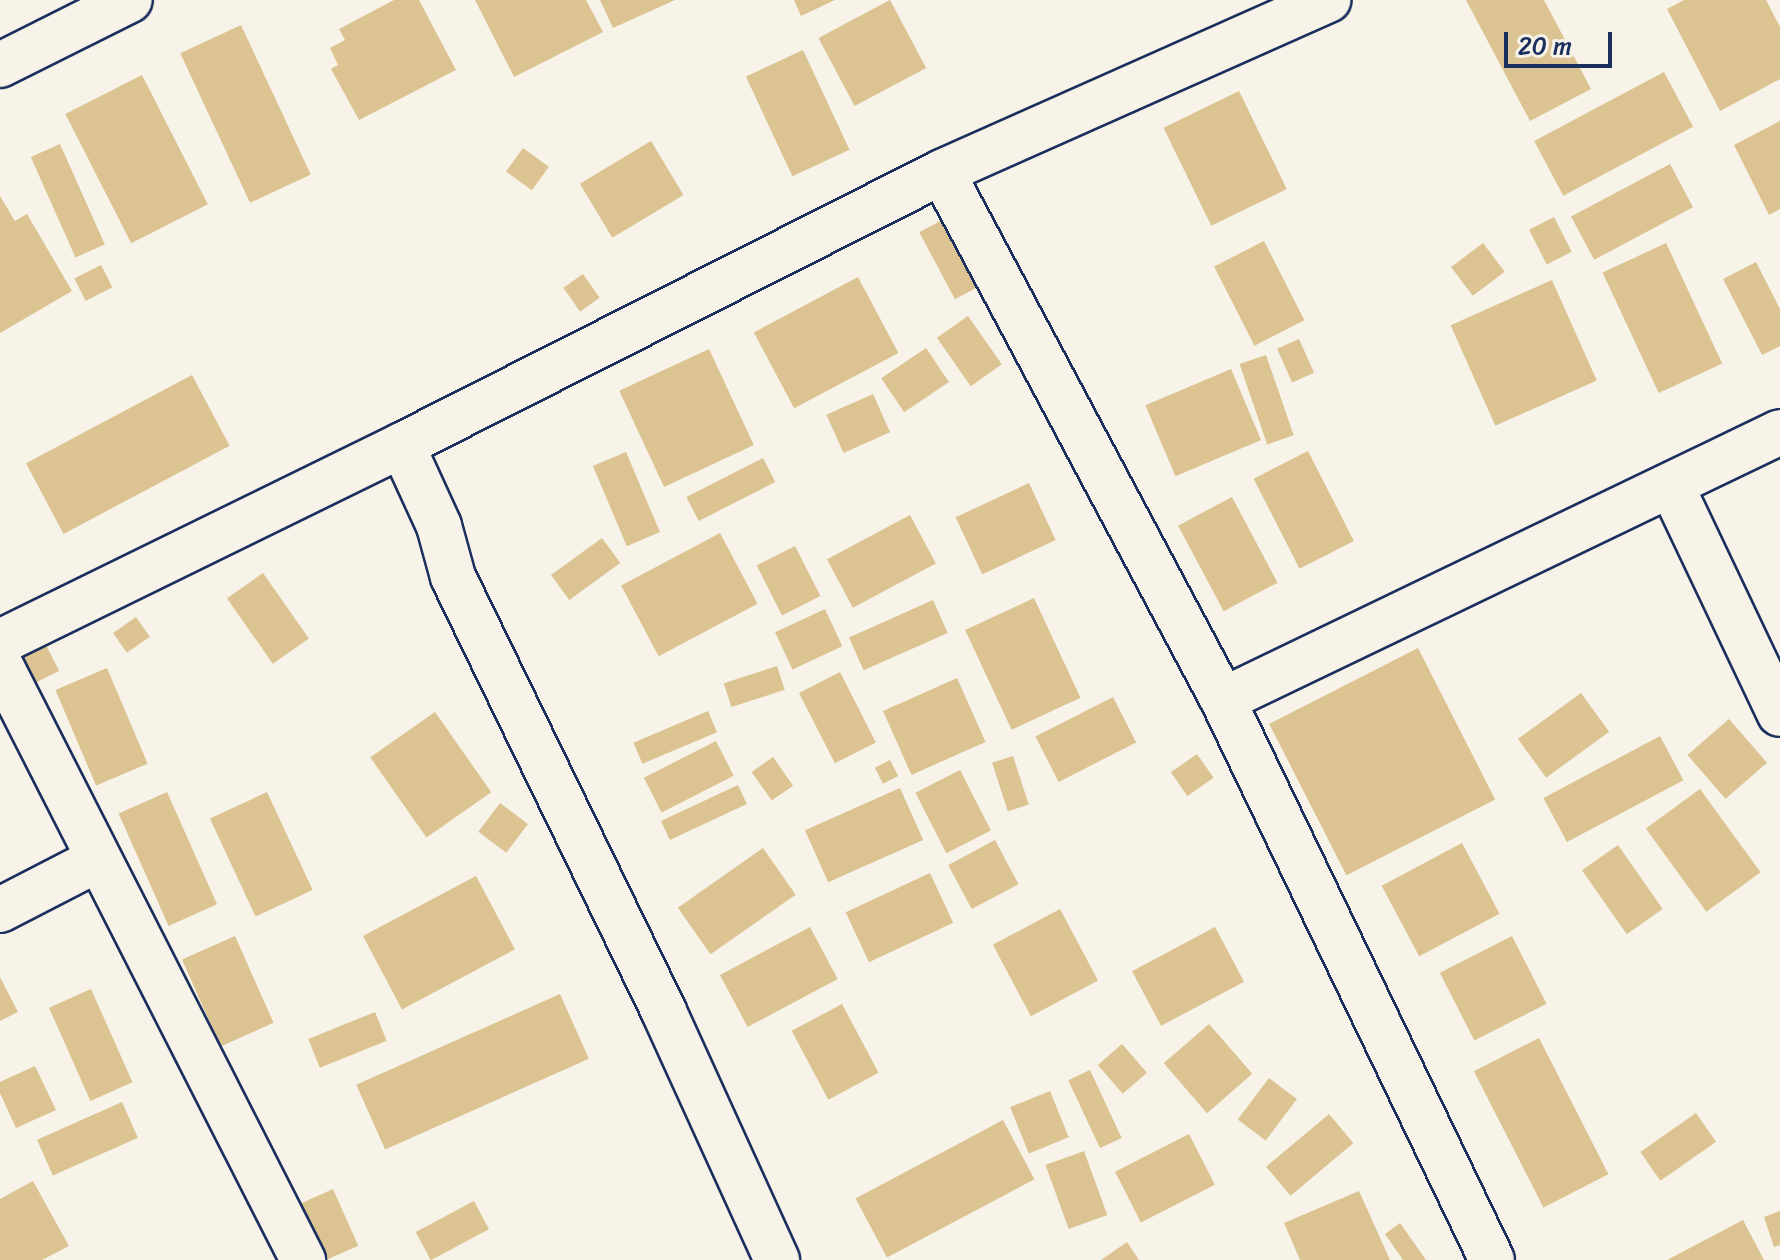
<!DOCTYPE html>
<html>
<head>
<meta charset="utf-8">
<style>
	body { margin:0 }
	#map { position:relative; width:1780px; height:1260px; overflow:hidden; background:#f7f3e8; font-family:Sriracha,sans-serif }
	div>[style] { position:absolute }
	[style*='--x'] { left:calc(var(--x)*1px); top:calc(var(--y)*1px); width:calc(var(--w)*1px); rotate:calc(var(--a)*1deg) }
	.building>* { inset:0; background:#dcc392; transform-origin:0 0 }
	.roads { filter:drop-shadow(2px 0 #1b2f5e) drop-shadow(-2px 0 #1b2f5e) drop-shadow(0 2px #1b2f5e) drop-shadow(0 -2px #1b2f5e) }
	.minor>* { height:44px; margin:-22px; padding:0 22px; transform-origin:22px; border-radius:22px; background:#f7f3e8 }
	span { translate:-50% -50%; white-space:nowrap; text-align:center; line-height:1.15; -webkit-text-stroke:6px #f7f3e8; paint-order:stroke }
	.scale { position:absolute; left:1504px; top:32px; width:108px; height:36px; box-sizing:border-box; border:4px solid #1b2f5e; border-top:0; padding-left:10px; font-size:24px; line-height:28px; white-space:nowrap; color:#1b2f5e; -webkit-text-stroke:6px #f7f3e8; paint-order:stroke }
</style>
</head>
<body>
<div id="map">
	<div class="building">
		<div style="clip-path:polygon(394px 0,419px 0,456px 70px,359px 120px,331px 69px,338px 65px,330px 48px,345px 40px,339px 29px)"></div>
		<div style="clip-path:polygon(475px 0,586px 0,603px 32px,514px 77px)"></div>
		<div style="clip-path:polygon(600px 0,675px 0,613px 28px)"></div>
		<div style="clip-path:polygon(794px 0,835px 0,801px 16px)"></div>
		<div style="left:890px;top:0;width:77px;height:81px;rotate:62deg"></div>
		<div style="clip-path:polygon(1466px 0,1544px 0,1591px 89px,1530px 121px)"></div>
		<div style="clip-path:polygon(1684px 0,1766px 0,1780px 27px,1780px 79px,1720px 111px,1667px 9px)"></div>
		<div style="left:241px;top:25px;width:165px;height:67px;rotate:65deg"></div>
		<div style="left:803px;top:50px;width:110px;height:63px;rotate:65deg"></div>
		<div style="left:1664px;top:72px;width:62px;height:147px;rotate:62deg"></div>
		<div style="left:142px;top:75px;width:145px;height:86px;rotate:63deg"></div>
		<div style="left:1239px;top:91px;width:109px;height:84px;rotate:64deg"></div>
		<div style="clip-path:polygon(1780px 121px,1780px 209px,1769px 215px,1734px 145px)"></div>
		<div style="left:651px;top:141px;width:63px;height:83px;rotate:59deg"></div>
		<div style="left:60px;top:144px;width:110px;height:32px;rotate:66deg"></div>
		<div style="left:523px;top:148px;width:32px;height:29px;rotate:36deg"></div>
		<div style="left:1670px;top:164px;width:49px;height:112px;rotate:62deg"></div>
		<div style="clip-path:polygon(0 196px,15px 221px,27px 214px,72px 291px,0 333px)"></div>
		<div style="left:1554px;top:217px;width:39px;height:28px;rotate:63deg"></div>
		<div style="left:944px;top:219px;width:76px;height:28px;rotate:62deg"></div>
		<div style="left:1264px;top:241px;width:89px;height:56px;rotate:63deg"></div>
		<div style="left:1483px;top:243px;width:36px;height:40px;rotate:53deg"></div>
		<div style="left:1666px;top:243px;width:133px;height:70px;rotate:65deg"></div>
		<div style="clip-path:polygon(1756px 262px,1780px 309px,1780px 346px,1762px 355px,1723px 279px)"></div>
		<div style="left:101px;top:265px;width:25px;height:30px;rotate:63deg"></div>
		<div style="left:583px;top:274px;width:29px;height:24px;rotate:55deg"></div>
		<div style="left:858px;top:277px;width:86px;height:118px;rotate:62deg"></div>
		<div style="left:1552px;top:280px;width:110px;height:111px;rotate:66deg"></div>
		<div style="left:968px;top:316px;width:59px;height:38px;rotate:55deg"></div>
		<div style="left:1299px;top:339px;width:37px;height:24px;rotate:66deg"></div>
		<div style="left:926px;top:348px;width:41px;height:54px;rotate:56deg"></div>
		<div style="left:709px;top:349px;width:106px;height:99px;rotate:65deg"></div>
		<div style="left:1266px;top:355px;width:85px;height:28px;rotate:71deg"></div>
		<div style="left:1231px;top:369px;width:77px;height:93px;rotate:67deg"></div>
		<div style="left:192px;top:375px;width:80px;height:188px;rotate:62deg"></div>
		<div style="left:873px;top:394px;width:42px;height:51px;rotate:66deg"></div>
		<div style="left:1308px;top:451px;width:101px;height:61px;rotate:63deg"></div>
		<div style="left:626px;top:452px;width:87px;height:36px;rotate:67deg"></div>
		<div style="left:763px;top:458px;width:27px;height:86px;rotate:63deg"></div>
		<div style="left:1029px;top:483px;width:63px;height:81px;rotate:65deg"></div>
		<div style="left:1232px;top:497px;width:97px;height:61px;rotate:62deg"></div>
		<div style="left:910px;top:515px;width:55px;height:94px;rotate:62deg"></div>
		<div style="left:720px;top:533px;width:80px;height:112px;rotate:62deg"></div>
		<div style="left:602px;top:538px;width:31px;height:63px;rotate:54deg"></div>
		<div style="left:795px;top:546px;width:56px;height:43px;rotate:63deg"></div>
		<div style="left:263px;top:573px;width:80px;height:44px;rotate:55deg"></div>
		<div style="left:1034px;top:598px;width:110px;height:76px;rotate:65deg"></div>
		<div style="left:933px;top:600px;width:36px;height:92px;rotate:66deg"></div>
		<div style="left:825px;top:609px;width:41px;height:55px;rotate:65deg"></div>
		<div style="left:136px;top:617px;width:24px;height:28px;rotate:55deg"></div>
		<div style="left:46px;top:645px;width:29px;height:27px;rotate:63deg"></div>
		<div style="left:1418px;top:648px;width:170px;height:167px;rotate:63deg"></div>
		<div style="left:777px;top:666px;width:25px;height:56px;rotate:72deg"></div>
		<div style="left:107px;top:668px;width:104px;height:56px;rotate:67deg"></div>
		<div style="left:840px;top:672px;width:79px;height:46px;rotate:63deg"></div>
		<div style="left:957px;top:678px;width:70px;height:81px;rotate:66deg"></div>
		<div style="left:1581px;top:693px;width:48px;height:78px;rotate:54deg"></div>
		<div style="left:1113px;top:697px;width:51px;height:87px;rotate:63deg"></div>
		<div style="left:708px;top:711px;width:23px;height:81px;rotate:67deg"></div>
		<div style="left:435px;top:712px;width:98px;height:79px;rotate:55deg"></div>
		<div style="left:1729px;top:719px;width:58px;height:55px;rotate:49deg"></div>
		<div style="left:1660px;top:736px;width:50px;height:132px;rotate:62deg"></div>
		<div style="left:716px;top:741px;width:39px;height:81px;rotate:63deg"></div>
		<div style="left:1197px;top:754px;width:29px;height:32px;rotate:55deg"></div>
		<div style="left:1013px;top:756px;width:51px;height:22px;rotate:72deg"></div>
		<div style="left:773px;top:757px;width:35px;height:26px;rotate:55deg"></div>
		<div style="left:890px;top:760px;width:18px;height:17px;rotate:63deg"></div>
		<div style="left:960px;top:770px;width:68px;height:50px;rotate:63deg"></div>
		<div style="left:738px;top:785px;width:21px;height:85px;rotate:65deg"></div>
		<div style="left:900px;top:788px;width:57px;height:104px;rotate:66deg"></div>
		<div style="left:1700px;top:789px;width:103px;height:67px;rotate:54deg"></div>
		<div style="left:167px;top:792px;width:123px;height:53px;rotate:66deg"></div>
		<div style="left:267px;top:792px;width:108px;height:63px;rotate:65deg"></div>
		<div style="left:500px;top:803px;width:35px;height:36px;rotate:37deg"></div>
		<div style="left:995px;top:840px;width:50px;height:53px;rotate:62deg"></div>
		<div style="left:1462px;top:843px;width:80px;height:91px;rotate:62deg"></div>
		<div style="left:1618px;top:845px;width:78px;height:44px;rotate:55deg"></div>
		<div style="left:763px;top:848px;width:57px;height:104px;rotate:55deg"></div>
		<div style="left:930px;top:873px;width:55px;height:93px;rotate:65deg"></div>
		<div style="left:476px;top:876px;width:83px;height:128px;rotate:62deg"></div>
		<div style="left:1060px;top:909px;width:81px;height:76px;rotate:62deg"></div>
		<div style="left:810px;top:927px;width:59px;height:102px;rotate:62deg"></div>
		<div style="left:1215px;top:927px;width:62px;height:94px;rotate:62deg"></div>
		<div style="left:235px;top:936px;width:95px;height:58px;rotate:66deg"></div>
		<div style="left:1512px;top:936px;width:76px;height:81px;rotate:63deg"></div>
		<div style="clip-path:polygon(0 977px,18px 1012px,0 1021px)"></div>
		<div style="left:91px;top:989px;width:102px;height:46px;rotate:66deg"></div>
		<div style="left:560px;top:994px;width:71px;height:223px;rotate:66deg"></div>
		<div style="left:842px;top:1004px;width:78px;height:57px;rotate:62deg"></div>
		<div style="left:375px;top:1012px;width:31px;height:72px;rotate:68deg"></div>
		<div style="left:1209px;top:1024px;width:66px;height:60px;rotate:49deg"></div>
		<div style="left:1539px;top:1038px;width:153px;height:73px;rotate:63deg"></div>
		<div style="left:1122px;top:1044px;width:38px;height:32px;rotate:49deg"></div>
		<div style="clip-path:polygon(35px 1066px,56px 1110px,16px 1128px,0 1093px,0 1082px)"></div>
		<div style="left:1090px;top:1070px;width:75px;height:24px;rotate:65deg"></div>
		<div style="left:1269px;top:1078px;width:35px;height:52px;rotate:37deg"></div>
		<div style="left:1050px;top:1091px;width:50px;height:43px;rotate:68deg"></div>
		<div style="left:122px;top:1102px;width:39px;height:93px;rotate:66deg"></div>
		<div style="left:1696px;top:1113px;width:35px;height:68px;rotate:55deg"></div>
		<div style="left:1329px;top:1114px;width:38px;height:82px;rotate:50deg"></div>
		<div style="left:1003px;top:1120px;width:67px;height:167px;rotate:62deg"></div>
		<div style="left:1189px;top:1134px;width:57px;height:83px;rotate:63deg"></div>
		<div style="left:1084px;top:1151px;width:68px;height:41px;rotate:70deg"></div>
		<div style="clip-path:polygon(33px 1181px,69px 1246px,42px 1260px,0 1260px,0 1199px)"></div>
		<div style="left:333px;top:1189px;width:62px;height:36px;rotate:66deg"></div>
		<div style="clip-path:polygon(1359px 1191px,1390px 1260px,1300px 1260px,1284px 1223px)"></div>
		<div style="left:474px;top:1201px;width:32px;height:66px;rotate:62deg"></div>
		<div style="clip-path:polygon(1780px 1211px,1780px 1245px,1774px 1247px,1764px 1217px)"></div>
		<div style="clip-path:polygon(1743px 1220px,1764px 1260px,1667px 1260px)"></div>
		<div style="clip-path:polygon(1400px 1223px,1426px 1260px,1403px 1260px,1385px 1234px)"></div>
		<div style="clip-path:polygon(1127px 1242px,1139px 1260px,1101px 1260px)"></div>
	</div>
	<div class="roads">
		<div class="minor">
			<div style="--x:0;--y:65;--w:145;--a:-26.6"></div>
			<div style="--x:942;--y:172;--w:598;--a:61.98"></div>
			<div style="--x:1223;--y:700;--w:621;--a:64.34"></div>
			<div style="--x:402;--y:445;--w:89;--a:65.4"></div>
			<div style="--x:439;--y:526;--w:53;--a:74.6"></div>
			<div style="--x:453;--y:577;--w:483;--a:64.1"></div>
			<div style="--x:664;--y:1012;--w:273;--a:65.5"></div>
			<div style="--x:1672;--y:487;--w:251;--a:64.6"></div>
			<div style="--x:0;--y:642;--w:448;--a:-26.1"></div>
			<div style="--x:402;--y:445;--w:605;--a:-26.82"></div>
			<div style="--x:942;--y:172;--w:423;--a:-24"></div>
			<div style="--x:0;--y:664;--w:669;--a:63.05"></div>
			<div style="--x:1223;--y:700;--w:618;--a:-25.69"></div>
			<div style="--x:0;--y:910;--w:109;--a:-27.3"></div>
		</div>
	</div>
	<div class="scale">20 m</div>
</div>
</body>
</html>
